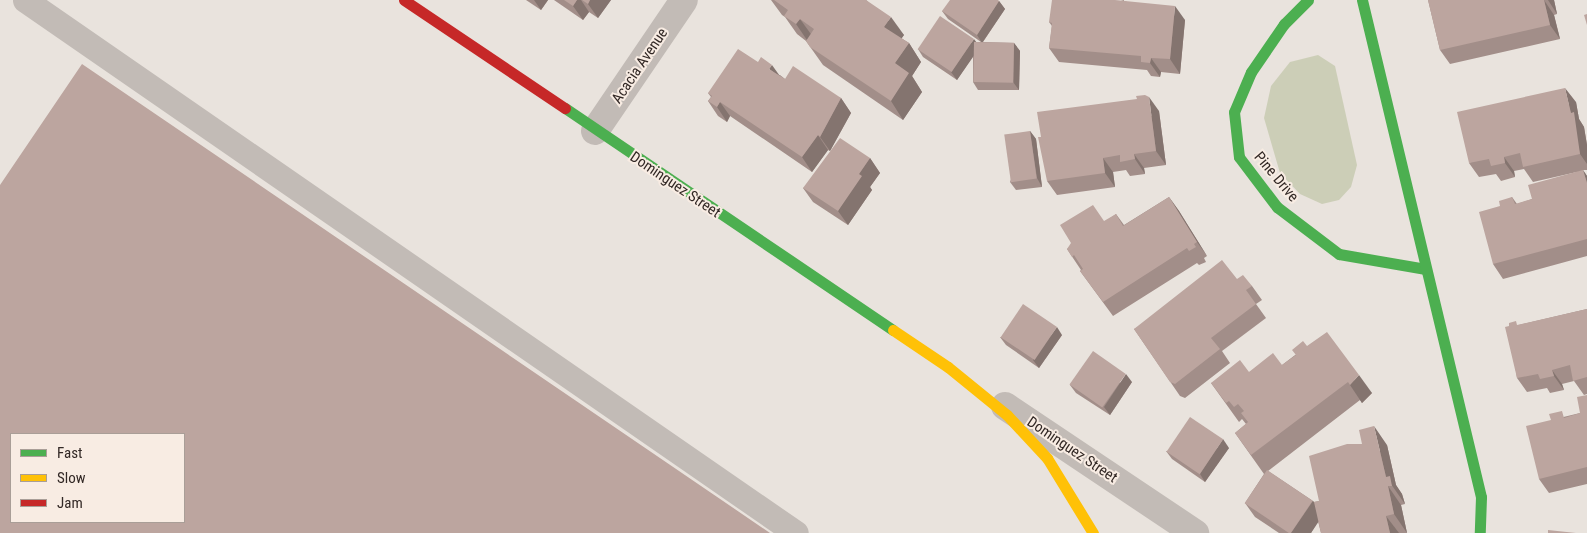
<!DOCTYPE html>
<html>
<head>
<meta charset="utf-8">
<style>
	body { margin:0 }
	#map { position:relative; width:1587px; height:533px; overflow:hidden; background:#e9e3dd; font-family:"Roboto Condensed",sans-serif }
	div>[style] { position:absolute }
	[style*='--x'] { left:calc(var(--x)*1px); top:calc(var(--y)*1px); width:calc(var(--w)*1px); rotate:calc(var(--a)*1deg) }
	.green>* { inset:0; background:#ccceb7 }
	.lane>* { height:25px; margin:-12.5px; padding:0 12.5px; transform-origin:12.5px; border-radius:12.5px; background:#c2bbb6 }
	.street>* { height:28px; margin:-14px; padding:0 14px; transform-origin:14px; border-radius:14px; background:#c2bbb6 }
	.fast>* { height:11px; margin:-5.5px; padding:0 5.5px; transform-origin:5.5px; border-radius:5.5px; background:#4caf50 }
	.slow>* { height:11px; margin:-5.5px; padding:0 5.5px; transform-origin:5.5px; border-radius:5.5px; background:#ffc107 }
	.jam>* { height:11px; margin:-5.5px; padding:0 5.5px; transform-origin:5.5px; border-radius:5.5px; background:#c62828 }
	.wall>* { inset:0; background:#a28e89 }
	.shaded-wall>* { inset:0; background:#84746f }
	.building>* { inset:0; background:#bca59f; transform-origin:0 0 }
	span { translate:-50% -50%; white-space:nowrap; text-align:center; line-height:1.15; -webkit-text-stroke:4px #f8ece3; paint-order:stroke }
	.street-label { font-size:15px; color:#322825 }
	.legend { position:absolute; left:10px; top:433px; width:175px; height:90px; box-sizing:border-box; background:#f8ece3; border:1px solid #a99e97; margin:0; padding:6px 9px; list-style:none; font-size:15px; color:#322825 }
	.legend li { display:flex; align-items:center; gap:10px; height:25px }
	.legend b { width:25px; border:1px solid #a99e97 }
</style>
</head>
<body>
<div id="map">
	<div class="green">
		<div style="clip-path:polygon(1318px 55px,1335px 66px,1357px 165px,1351px 187px,1339px 200px,1322px 204px,1300px 194px,1280px 173px,1264px 118px,1271px 86px,1290px 62px)"></div>
	</div>
	<div class="lane">
		<div style="--x:25;--y:0;--w:937;--a:34.66"></div>
	</div>
	<div class="street">
		<div style="--x:595;--y:131;--w:158;--a:-55.8"></div>
		<div style="--x:1005;--y:406;--w:229;--a:33.8"></div>
	</div>
	<div class="fast">
		<div style="--x:1308;--y:0;--w:34;--a:135"></div>
		<div style="--x:1284;--y:24;--w:58;--a:124.5"></div>
		<div style="--x:1251;--y:72;--w:43;--a:113"></div>
		<div style="--x:1234;--y:112;--w:45;--a:83.7"></div>
		<div style="--x:1239;--y:157;--w:63;--a:52.8"></div>
		<div style="--x:1277;--y:207;--w:78;--a:37.2"></div>
		<div style="--x:1339;--y:254;--w:88;--a:9.8"></div>
		<div style="--x:1362;--y:0;--w:511;--a:76.53"></div>
		<div style="--x:1481;--y:497;--w:36;--a:92"></div>
		<div style="--x:565;--y:108;--w:396;--a:34.1"></div>
	</div>
	<div class="slow">
		<div style="--x:893;--y:330;--w:66;--a:33.9"></div>
		<div style="--x:948;--y:367;--w:76;--a:39.1"></div>
		<div style="--x:1007;--y:415;--w:59;--a:47.1"></div>
		<div style="--x:1047;--y:458;--w:88;--a:58.5"></div>
	</div>
	<div class="jam">
		<div style="--x:404;--y:0;--w:194;--a:33.9"></div>
	</div>
	<div class="wall">
		<div style="clip-path:polygon(526px 0,548px 0,541px 10px)"></div>
		<div style="clip-path:polygon(554px 0,611px 0,598px 18px,589px 12px,583px 20px)"></div>
		<div style="clip-path:polygon(771px 0,866px 0,904px 35px,901px 38px,909px 43px,921px 62px,912px 76px,922px 92px,903px 120px,823px 65px,806px 41px,797px 34px,785px 17px,782px 15px)"></div>
		<div style="clip-path:polygon(1124px 0,1124px 1px,1185px 20px,1180px 74px,1161px 72px,1160px 77px,1151px 76px,1147px 70px,1059px 62px,1049px 48px,1052px 26px,1049px 22px)"></div>
		<div style="clip-path:polygon(1428px 0,1554px 0,1557px 14px,1554px 15px,1560px 39px,1450px 64px,1440px 50px)"></div>
		<div style="clip-path:polygon(999px 1px,1005px 9px,983px 42px,1014px 43px,1020px 51px,1019px 90px,978px 90px,973px 82px,973px 56px,957px 80px,923px 57px,918px 49px,976px 42px,981px 42px,948px 19px,942px 11px)"></div>
		<div style="clip-path:polygon(780px 75px,785px 79px,841px 98px,851px 113px,830px 151px,828px 150px,812px 172px,730px 116px,727px 122px,718px 116px,708px 101px,711px 97px,708px 93px)"></div>
		<div style="clip-path:polygon(1576px 102px,1579px 119px,1584px 127px,1587px 145px,1587px 170px,1583px 170px,1587px 176px,1587px 256px,1503px 279px,1493px 264px,1500px 206px,1512px 197px,1517px 204px,1532px 199px,1577px 172px,1533px 182px,1524px 169px,1514px 171px,1515px 177px,1501px 181px,1496px 174px,1479px 177px,1469px 163px)"></div>
		<div style="clip-path:polygon(1159px 111px,1166px 165px,1144px 168px,1145px 174px,1130px 176px,1126px 170px,1113px 172px,1115px 187px,1057px 195px,1047px 181px)"></div>
		<div style="clip-path:polygon(1030px 131px,1036px 139px,1042px 187px,1016px 190px,1010px 182px)"></div>
		<div style="clip-path:polygon(870px 158px,880px 173px,870px 187px,872px 190px,848px 225px,813px 202px,803px 188px)"></div>
		<div style="clip-path:polygon(1169px 197px,1179px 211px,1207px 256px,1204px 258px,1206px 262px,1199px 265px,1197px 263px,1113px 316px,1080px 271px,1081px 270px,1067px 249px,1116px 214px,1124px 225px)"></div>
		<div style="clip-path:polygon(1237px 279px,1252px 286px,1262px 300px,1256px 304px,1266px 318px,1222px 351px,1230px 363px,1185px 398px,1180px 396px,1134px 329px)"></div>
		<div style="clip-path:polygon(1587px 309px,1587px 394px,1584px 395px,1574px 381px,1562px 384px,1564px 390px,1550px 393px,1547px 388px,1527px 392px,1517px 378px,1509px 326px,1519px 325px)"></div>
		<div style="clip-path:polygon(1062px 335px,1039px 368px,1006px 345px,1000px 337px)"></div>
		<div style="clip-path:polygon(1307px 346px,1372px 393px,1362px 403px,1360px 400px,1268px 471px,1313px 501px,1314px 502px,1319px 501px,1387px 445px,1396px 485px,1402px 494px,1405px 504px,1401px 505px,1407px 533px,1321px 533px,1318px 521px,1311px 533px,1279px 533px,1255px 517px,1245px 503px,1264px 474px,1235px 433px,1246px 424px,1242px 419px,1239px 422px,1211px 383px,1249px 372px,1282px 365px)"></div>
		<div style="clip-path:polygon(1132px 382px,1110px 415px,1076px 393px,1070px 385px)"></div>
		<div style="clip-path:polygon(1587px 395px,1587px 484px,1549px 493px,1539px 479px,1551px 420px,1580px 413px)"></div>
		<div style="clip-path:polygon(1229px 448px,1205px 482px,1172px 459px,1166px 451px)"></div>
	</div>
	<div class="shaded-wall">
		<div style="clip-path:polygon(534px 0,548px 0,541px 10px)"></div>
		<div style="clip-path:polygon(577px 0,581px 0,589px 12px,583px 20px,573px 6px)"></div>
		<div style="clip-path:polygon(590px 0,611px 0,598px 18px,588px 4px)"></div>
		<div style="clip-path:polygon(1544px 0,1554px 15px,1560px 39px,1550px 25px)"></div>
		<div style="clip-path:polygon(1548px 0,1554px 0,1557px 14px)"></div>
		<div style="clip-path:polygon(999px 1px,1005px 9px,982px 43px,977px 35px)"></div>
		<div style="clip-path:polygon(1175px 6px,1185px 20px,1180px 74px,1170px 59px)"></div>
		<div style="clip-path:polygon(891px 17px,904px 35px,897px 45px,884px 27px)"></div>
		<div style="clip-path:polygon(800px 19px,813px 37px,809px 43px,796px 24px)"></div>
		<div style="clip-path:polygon(974px 39px,980px 47px,957px 80px,951px 72px)"></div>
		<div style="clip-path:polygon(909px 43px,921px 62px,912px 76px,922px 92px,903px 120px,891px 101px,895px 63px)"></div>
		<div style="clip-path:polygon(1014px 43px,1020px 51px,1019px 90px,1013px 82px)"></div>
		<div style="clip-path:polygon(1151px 58px,1161px 72px,1160px 77px,1150px 63px)"></div>
		<div style="clip-path:polygon(772px 65px,782px 79px,769px 69px)"></div>
		<div style="clip-path:polygon(1565px 88px,1576px 102px,1579px 119px,1584px 127px,1587px 145px,1587px 164px,1580px 154px)"></div>
		<div style="clip-path:polygon(1149px 97px,1159px 111px,1166px 165px,1156px 151px)"></div>
		<div style="clip-path:polygon(841px 98px,851px 113px,830px 151px,820px 137px)"></div>
		<div style="clip-path:polygon(720px 102px,730px 116px,727px 122px,717px 107px)"></div>
		<div style="clip-path:polygon(1030px 131px,1036px 139px,1042px 187px,1037px 178px)"></div>
		<div style="clip-path:polygon(818px 135px,828px 150px,812px 172px,802px 157px)"></div>
		<div style="clip-path:polygon(1134px 154px,1144px 168px,1145px 174px,1135px 159px)"></div>
		<div style="clip-path:polygon(1504px 157px,1514px 171px,1515px 177px,1505px 163px)"></div>
		<div style="clip-path:polygon(870px 158px,880px 173px,870px 187px,872px 190px,848px 225px,838px 211px,859px 174px)"></div>
		<div style="clip-path:polygon(1103px 158px,1113px 172px,1115px 187px,1105px 173px)"></div>
		<div style="clip-path:polygon(1583px 170px,1587px 176px,1587px 183px)"></div>
		<div style="clip-path:polygon(1169px 197px,1179px 211px,1207px 256px,1197px 242px)"></div>
		<div style="clip-path:polygon(1057px 327px,1062px 335px,1039px 368px,1033px 360px)"></div>
		<div style="clip-path:polygon(1552px 370px,1562px 384px,1564px 390px,1554px 376px)"></div>
		<div style="clip-path:polygon(1126px 374px,1132px 382px,1110px 415px,1104px 407px)"></div>
		<div style="clip-path:polygon(1359px 375px,1372px 393px,1362px 403px,1350px 385px)"></div>
		<div style="clip-path:polygon(1374px 426px,1387px 445px,1396px 485px,1402px 494px,1405px 504px,1386px 477px)"></div>
		<div style="clip-path:polygon(1223px 439px,1229px 448px,1205px 482px,1200px 474px)"></div>
		<div style="clip-path:polygon(1388px 486px,1401px 505px,1407px 533px,1394px 514px)"></div>
		<div style="clip-path:polygon(1313px 501px,1323px 515px,1311px 533px,1291px 533px)"></div>
		<div style="clip-path:polygon(1386px 516px,1399px 533px,1390px 533px)"></div>
	</div>
	<div class="building">
		<div style="clip-path:polygon(564px 0,577px 0,573px 6px)"></div>
		<div style="clip-path:polygon(582px 0,590px 0,588px 4px)"></div>
		<div style="clip-path:polygon(774px 0,866px 0,891px 17px,884px 27px,909px 43px,895px 63px,909px 73px,891px 101px,810px 47px,806px 41px,814px 29px,800px 19px,796px 24px,784px 16px,788px 10px)"></div>
		<div style="clip-path:polygon(950px 0,998px 0,999px 1px,977px 35px,942px 11px)"></div>
		<div style="clip-path:polygon(1052px 0,1115px 0,1175px 6px,1170px 59px,1151px 58px,1150px 63px,1141px 62px,1141px 56px,1049px 48px,1052px 23px,1049px 22px)"></div>
		<div style="clip-path:polygon(1428px 0,1545px 0,1544px 0,1550px 25px,1440px 50px)"></div>
		<div style="clip-path:polygon(1587px 14px,1587px 25px,1584px 15px)"></div>
		<div style="left:940px;top:16px;width:41px;height:40px;rotate:34deg"></div>
		<div style="left:974px;top:42px;width:40px;height:40px;rotate:1deg"></div>
		<div style="clip-path:polygon(738px 49px,758px 62px,761px 57px,772px 65px,769px 69px,785px 79px,793px 66px,841px 98px,820px 137px,818px 135px,802px 157px,720px 102px,717px 107px,708px 101px,712px 96px,708px 93px)"></div>
		<div style="clip-path:polygon(evenodd,82px 64px,770px 533px,0 533px,0 185px,82px 64px,11px 434px,184px 434px,184px 522px,11px 522px,11px 434px)"></div>
		<div style="clip-path:polygon(1565px 88px,1571px 113px,1574px 112px,1580px 154px,1523px 167px,1520px 153px,1504px 157px,1505px 163px,1491px 166px,1489px 159px,1469px 163px,1457px 112px)"></div>
		<div style="clip-path:polygon(1145px 95px,1149px 97px,1156px 151px,1134px 154px,1135px 159px,1120px 162px,1120px 155px,1103px 158px,1105px 173px,1047px 181px,1038px 137px,1041px 137px,1037px 112px,1137px 99px,1136px 96px)"></div>
		<div style="left:1030px;top:131px;width:48px;height:26px;rotate:82deg"></div>
		<div style="clip-path:polygon(840px 138px,870px 158px,859px 174px,862px 176px,838px 211px,803px 188px)"></div>
		<div style="clip-path:polygon(1583px 170px,1587px 183px,1587px 239px,1493px 264px,1479px 212px,1500px 206px,1499px 201px,1512px 197px,1515px 204px,1532px 199px,1528px 185px)"></div>
		<div style="clip-path:polygon(1169px 197px,1197px 242px,1194px 244px,1196px 247px,1189px 251px,1187px 248px,1103px 302px,1080px 271px,1083px 269px,1074px 255px,1072px 257px,1067px 249px,1071px 243px,1060px 225px,1093px 205px,1104px 221px,1116px 214px,1123px 226px)"></div>
		<div style="clip-path:polygon(1222px 260px,1237px 279px,1243px 275px,1252px 286px,1246px 290px,1256px 304px,1211px 338px,1220px 349px,1175px 384px,1170px 382px,1134px 329px)"></div>
		<div style="left:1023px;top:304px;width:41px;height:40px;rotate:34deg"></div>
		<div style="clip-path:polygon(1587px 309px,1587px 377px,1573px 381px,1570px 365px,1552px 370px,1554px 376px,1540px 379px,1538px 374px,1517px 378px,1505px 327px,1509px 326px,1509px 323px,1516px 321px,1517px 325px)"></div>
		<div style="clip-path:polygon(1327px 332px,1359px 375px,1350px 385px,1348px 382px,1251px 455px,1235px 433px,1248px 422px,1241px 413px,1244px 411px,1238px 404px,1234px 407px,1229px 401px,1226px 403px,1211px 383px,1240px 360px,1249px 372px,1273px 353px,1282px 365px,1296px 355px,1292px 350px,1303px 341px,1307px 346px)"></div>
		<div style="left:1093px;top:351px;width:40px;height:41px;rotate:35deg"></div>
		<div style="clip-path:polygon(1587px 395px,1587px 467px,1539px 479px,1526px 426px,1551px 420px,1549px 414px,1562px 411px,1564px 418px,1580px 413px,1577px 397px)"></div>
		<div style="left:1190px;top:417px;width:40px;height:42px;rotate:34deg"></div>
		<div style="clip-path:polygon(1374px 426px,1386px 477px,1390px 476px,1392px 486px,1388px 486px,1394px 514px,1386px 516px,1390px 533px,1321px 533px,1314px 502px,1319px 501px,1309px 456px,1347px 444px,1362px 444px,1359px 430px)"></div>
		<div style="left:1267px;top:470px;width:55px;height:40px;rotate:34deg"></div>
		<div style="clip-path:polygon(1548px 530px,1576px 533px,1548px 533px)"></div>
	</div>
	<div class="street-label">
		<span style="left:640px;top:66px;rotate:-56deg">Acacia Avenue</span>
		<span style="left:1276px;top:177px;rotate:50deg">Pine Drive</span>
		<span style="left:675px;top:185px;rotate:34deg">Dominguez Street</span>
		<span style="left:1072px;top:450px;rotate:34deg">Dominguez Street</span>
	</div>
	<ul class="legend">
	<li><b style="height:6px;background:#4caf50"></b>Fast</li>
	<li><b style="height:6px;background:#ffc107"></b>Slow</li>
	<li><b style="height:6px;background:#c62828"></b>Jam</li>
	</ul>
</div>
</body>
</html>
